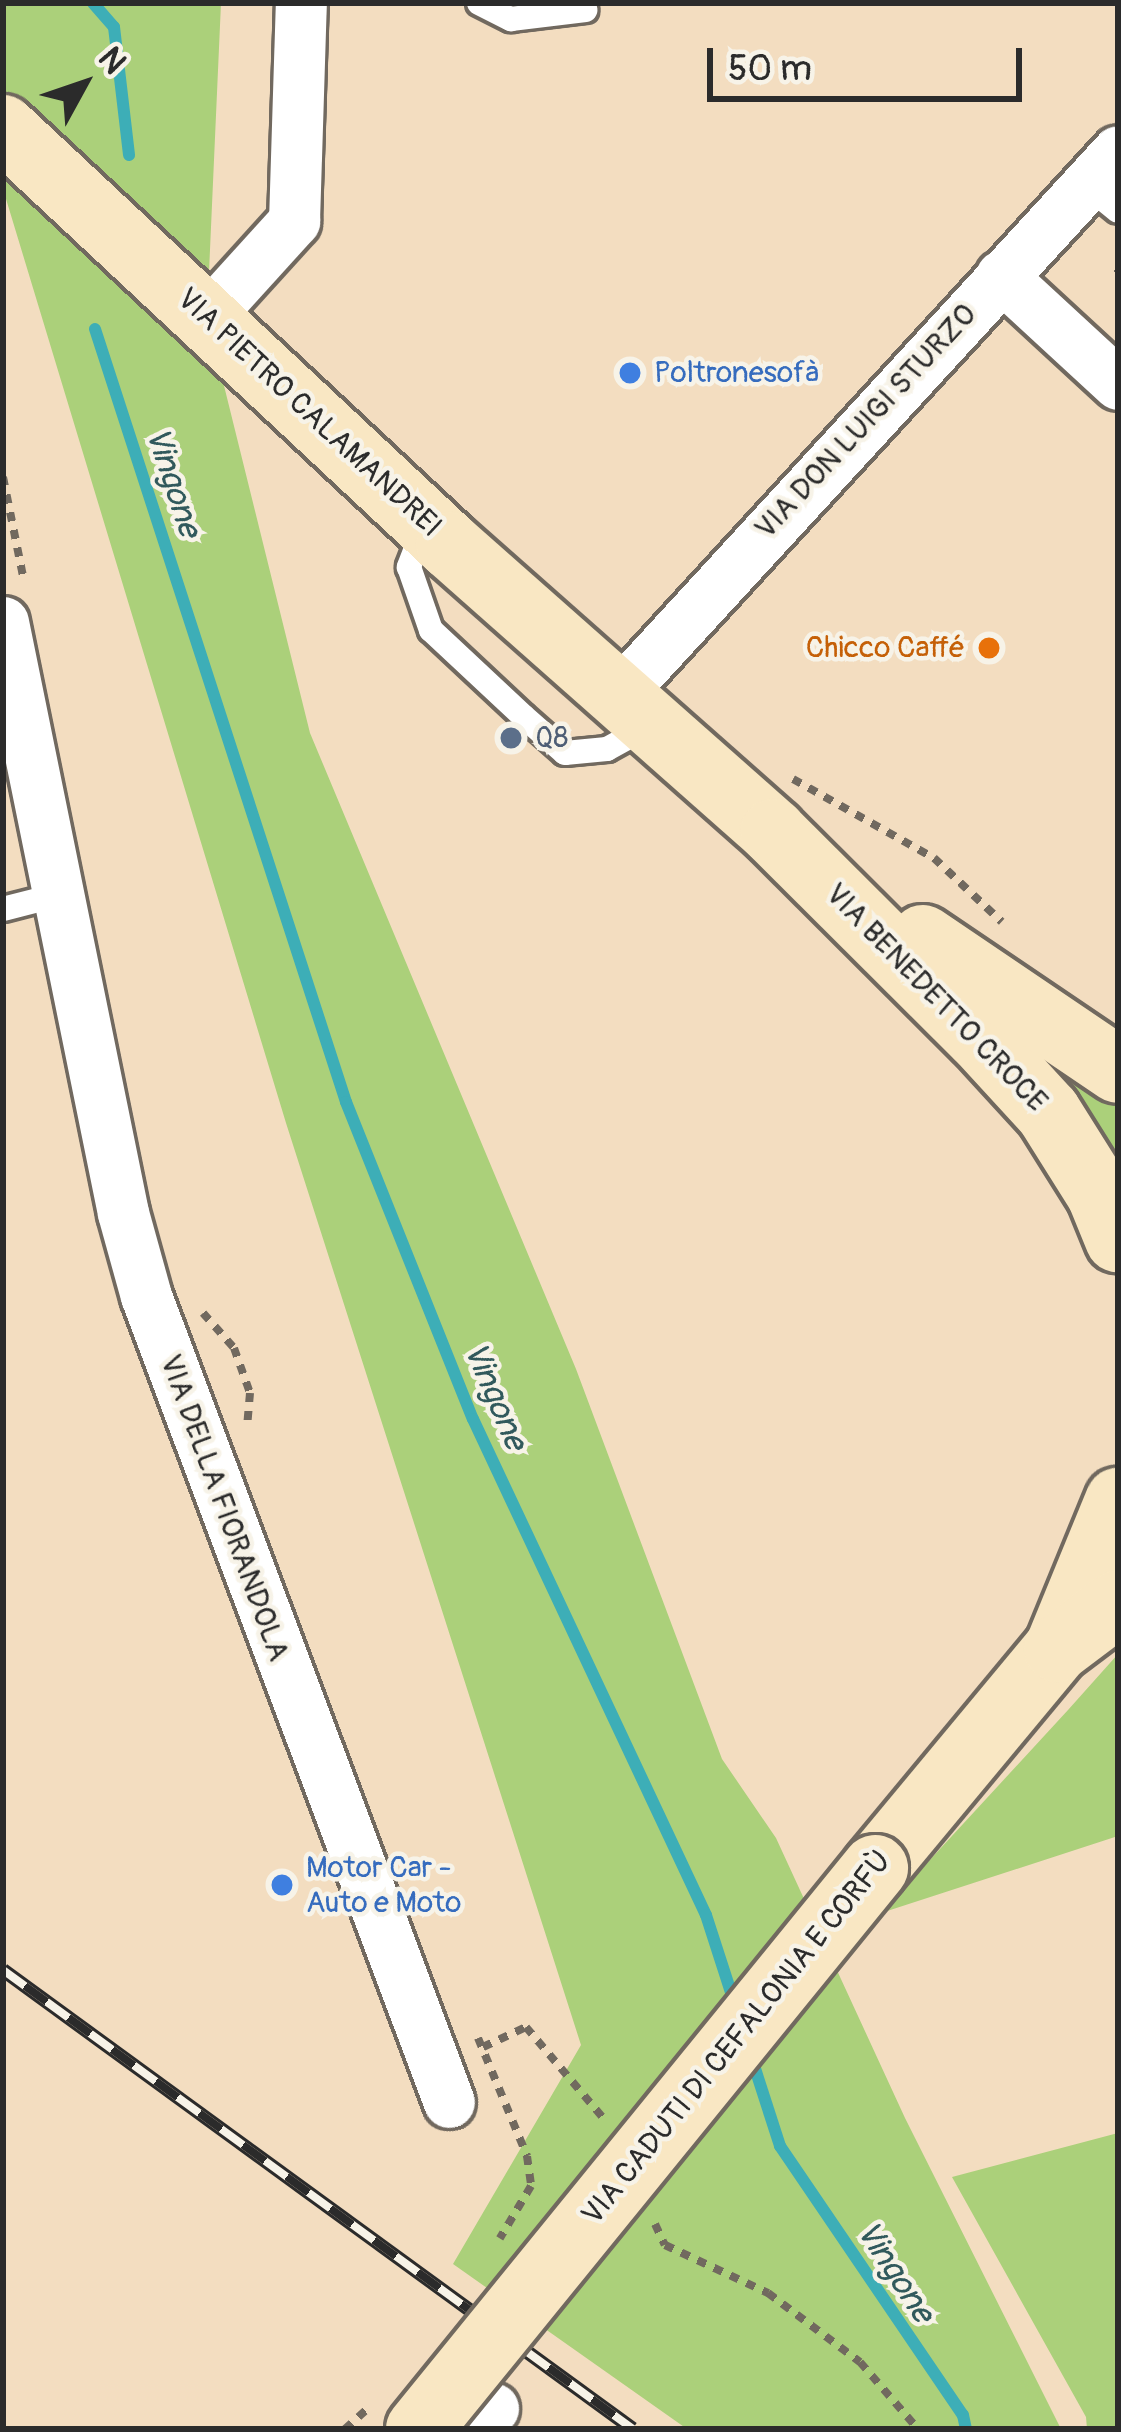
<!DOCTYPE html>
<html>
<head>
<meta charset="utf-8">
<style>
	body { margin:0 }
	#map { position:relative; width:1121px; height:2432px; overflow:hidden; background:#f3ddc0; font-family:Pangolin,sans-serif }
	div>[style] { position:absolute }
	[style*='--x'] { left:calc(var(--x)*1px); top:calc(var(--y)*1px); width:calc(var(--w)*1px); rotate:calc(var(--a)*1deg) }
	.green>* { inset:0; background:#abd07a }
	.stream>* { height:12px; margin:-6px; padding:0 6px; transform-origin:6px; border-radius:6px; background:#3daeb7 }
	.path>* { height:8px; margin-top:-4px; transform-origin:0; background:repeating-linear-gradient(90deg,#71695f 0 9px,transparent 0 18px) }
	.roads { filter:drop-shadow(3px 0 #71695f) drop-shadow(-3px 0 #71695f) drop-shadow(0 3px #71695f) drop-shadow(0 -3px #71695f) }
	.lane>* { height:24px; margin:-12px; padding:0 12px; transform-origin:12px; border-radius:12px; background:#fff }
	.street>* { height:51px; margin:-25.5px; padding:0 25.5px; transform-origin:25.5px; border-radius:25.5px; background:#fff }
	.secondary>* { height:66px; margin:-33px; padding:0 33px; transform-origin:33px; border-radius:33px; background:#f9e7c3 }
	.rail>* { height:14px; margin-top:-7px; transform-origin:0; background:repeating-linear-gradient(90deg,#f7f3e8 0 27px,#2b2b2b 0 54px); box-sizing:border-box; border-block:3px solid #2b2b2b }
	.bridges { filter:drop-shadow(3px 0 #71695f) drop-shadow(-3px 0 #71695f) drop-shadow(0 3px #71695f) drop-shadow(0 -3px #71695f) }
	.secondary-bridge>* { height:66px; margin:-33px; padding:0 33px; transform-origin:33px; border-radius:33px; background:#f9e7c3 }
	.dots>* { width:33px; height:33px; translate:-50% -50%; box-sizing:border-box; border:6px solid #f7f3e8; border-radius:50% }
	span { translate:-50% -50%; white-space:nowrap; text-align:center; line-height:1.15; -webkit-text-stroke:9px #f7f3e8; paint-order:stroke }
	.shop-label { font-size:30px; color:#366cbe }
	.left { translate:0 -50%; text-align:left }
	.street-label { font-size:30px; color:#2b2b2b }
	.food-label { font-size:30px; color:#c56008 }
	.right { translate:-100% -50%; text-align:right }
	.service-label { font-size:30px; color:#4e5e75 }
	.water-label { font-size:33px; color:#31595c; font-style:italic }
	.frame { position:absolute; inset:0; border:6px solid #2b2b2b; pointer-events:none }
	.north { position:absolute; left:24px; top:24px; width:120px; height:120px; -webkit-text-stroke:9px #f7f3e8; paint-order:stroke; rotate:50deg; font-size:33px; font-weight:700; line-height:48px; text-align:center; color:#2b2b2b }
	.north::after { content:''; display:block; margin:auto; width:42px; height:54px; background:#2b2b2b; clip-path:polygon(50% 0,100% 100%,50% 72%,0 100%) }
	.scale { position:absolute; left:707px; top:48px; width:315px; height:54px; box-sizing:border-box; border:6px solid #2b2b2b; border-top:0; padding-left:15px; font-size:36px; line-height:42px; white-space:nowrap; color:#2b2b2b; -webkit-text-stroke:9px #f7f3e8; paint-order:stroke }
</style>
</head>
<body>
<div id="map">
	<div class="green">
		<div style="clip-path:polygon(3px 3px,221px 3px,207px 317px,310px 733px,576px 1369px,722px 1759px,776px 1838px,905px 2118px,1061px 2429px,687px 2429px,453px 2264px,581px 2045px,286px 1123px,3px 189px)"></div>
		<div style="clip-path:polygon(1010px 1013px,1118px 1093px,1118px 1184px)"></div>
		<div style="clip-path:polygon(1118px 1654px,1118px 1836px,881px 1913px,1068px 1710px)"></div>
		<div style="clip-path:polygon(1118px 2133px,1118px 2429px,1087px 2429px,1086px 2417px,952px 2177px)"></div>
	</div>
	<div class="stream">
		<div style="--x:93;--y:3;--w:32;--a:49"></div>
		<div style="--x:114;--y:27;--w:129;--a:83.3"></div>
		<div style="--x:95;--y:329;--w:813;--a:72.01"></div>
		<div style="--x:346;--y:1102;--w:341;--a:68.2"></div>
		<div style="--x:473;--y:1419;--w:548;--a:64.84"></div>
		<div style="--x:706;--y:1915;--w:95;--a:72.1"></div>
		<div style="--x:750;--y:2053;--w:98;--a:72.1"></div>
		<div style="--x:780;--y:2146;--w:325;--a:55.8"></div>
		<div style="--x:963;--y:2415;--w:14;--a:78"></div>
	</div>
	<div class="path">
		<div style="--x:1118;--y:270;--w:2;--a:90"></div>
		<div style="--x:3;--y:477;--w:106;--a:78.6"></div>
		<div style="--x:793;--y:779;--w:162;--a:29.3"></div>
		<div style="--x:934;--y:858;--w:93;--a:43.3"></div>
		<div style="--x:203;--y:1313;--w:47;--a:48.5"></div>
		<div style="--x:234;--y:1348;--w:48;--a:70.4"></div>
		<div style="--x:250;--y:1393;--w:35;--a:95"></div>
		<div style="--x:478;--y:2038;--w:128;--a:67.4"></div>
		<div style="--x:527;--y:2156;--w:30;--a:82"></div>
		<div style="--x:531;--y:2186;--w:61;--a:120.8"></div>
		<div style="--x:483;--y:2047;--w:47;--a:-24.9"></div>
		<div style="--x:526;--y:2027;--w:121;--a:49.7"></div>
		<div style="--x:655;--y:2224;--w:23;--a:65"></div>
		<div style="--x:665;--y:2245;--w:114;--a:25"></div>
		<div style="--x:768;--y:2293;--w:115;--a:36.9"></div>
		<div style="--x:860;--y:2362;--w:89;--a:49.1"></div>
		<div style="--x:345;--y:2429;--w:28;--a:-42"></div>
	</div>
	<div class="roads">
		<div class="lane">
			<div style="--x:479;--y:3;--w:36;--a:27"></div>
			<div style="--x:511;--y:19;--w:75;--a:-6.9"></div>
			<div style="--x:1086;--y:185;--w:41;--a:39.1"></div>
			<div style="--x:423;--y:530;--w:40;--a:111"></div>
			<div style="--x:409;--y:567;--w:67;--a:70.8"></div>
			<div style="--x:431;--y:630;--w:126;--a:43.1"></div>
			<div style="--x:523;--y:716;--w:56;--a:41.4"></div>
			<div style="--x:565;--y:753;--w:42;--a:-5.4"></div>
			<div style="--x:607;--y:749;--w:43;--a:-28.9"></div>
			<div style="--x:3;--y:909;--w:57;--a:-14.3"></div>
		</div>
		<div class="street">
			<div style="--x:1001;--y:276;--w:159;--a:42.7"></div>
			<div style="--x:207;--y:317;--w:130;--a:-47.8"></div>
			<div style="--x:294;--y:221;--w:218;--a:-88.2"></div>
			<div style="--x:3;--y:622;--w:603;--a:78.52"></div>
			<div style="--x:123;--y:1213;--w:86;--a:74.5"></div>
			<div style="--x:146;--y:1296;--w:861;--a:69.4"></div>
			<div style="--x:617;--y:696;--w:740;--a:-47.41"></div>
			<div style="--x:460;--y:2429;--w:39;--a:-32"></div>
		</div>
		<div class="secondary">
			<div style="--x:3;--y:128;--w:611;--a:43.08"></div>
			<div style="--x:449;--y:545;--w:433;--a:41.5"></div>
			<div style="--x:773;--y:832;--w:289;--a:44.9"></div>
			<div style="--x:978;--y:1036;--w:103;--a:47.4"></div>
			<div style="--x:1048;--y:1112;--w:98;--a:57.9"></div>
			<div style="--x:1100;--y:1195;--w:48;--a:67.8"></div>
			<div style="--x:923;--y:938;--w:235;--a:34.1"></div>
			<div style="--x:1059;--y:1645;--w:156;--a:-67.7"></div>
			<div style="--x:875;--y:1868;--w:285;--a:-50.3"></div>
			<div style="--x:1057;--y:1649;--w:76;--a:-37"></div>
		</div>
	</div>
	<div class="rail">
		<div style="--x:3;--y:1970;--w:779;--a:36.08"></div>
	</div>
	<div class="bridges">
		<div class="secondary-bridge">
			<div style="--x:419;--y:2429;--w:723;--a:-50.89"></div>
		</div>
	</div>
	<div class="dots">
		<div style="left:630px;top:373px;background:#3f7fe0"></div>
		<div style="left:989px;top:648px;background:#e8710a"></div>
		<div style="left:511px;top:738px;background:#5c6f8a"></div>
		<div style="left:282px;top:1885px;background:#3f7fe0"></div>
	</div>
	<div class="shop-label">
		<span class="left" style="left:654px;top:373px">Poltronesofà</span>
		<span class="left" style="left:306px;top:1885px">Motor Car -<br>Auto e Moto</span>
	</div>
	<div class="street-label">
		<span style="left:309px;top:413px;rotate:43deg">VIA PIETRO CALAMANDREI</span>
		<span style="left:866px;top:422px;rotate:-47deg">VIA DON LUIGI STURZO</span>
		<span style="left:936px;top:998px;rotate:46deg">VIA BENEDETTO CROCE</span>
		<span style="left:224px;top:1508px;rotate:70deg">VIA DELLA FIORANDOLA</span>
		<span style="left:737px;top:2038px;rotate:-51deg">VIA CADUTI DI CEFALONIA E CORFÙ</span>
	</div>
	<div class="food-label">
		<span class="right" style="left:965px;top:648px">Chicco Caffé</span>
	</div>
	<div class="service-label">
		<span class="left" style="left:535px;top:738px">Q8</span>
	</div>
	<div class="water-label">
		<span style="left:173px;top:482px;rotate:72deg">Vingone</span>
		<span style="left:495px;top:1396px;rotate:67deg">Vingone</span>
		<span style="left:895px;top:2272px;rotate:57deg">Vingone</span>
	</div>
	<div class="frame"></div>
	<div class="north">N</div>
	<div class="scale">50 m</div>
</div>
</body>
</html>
